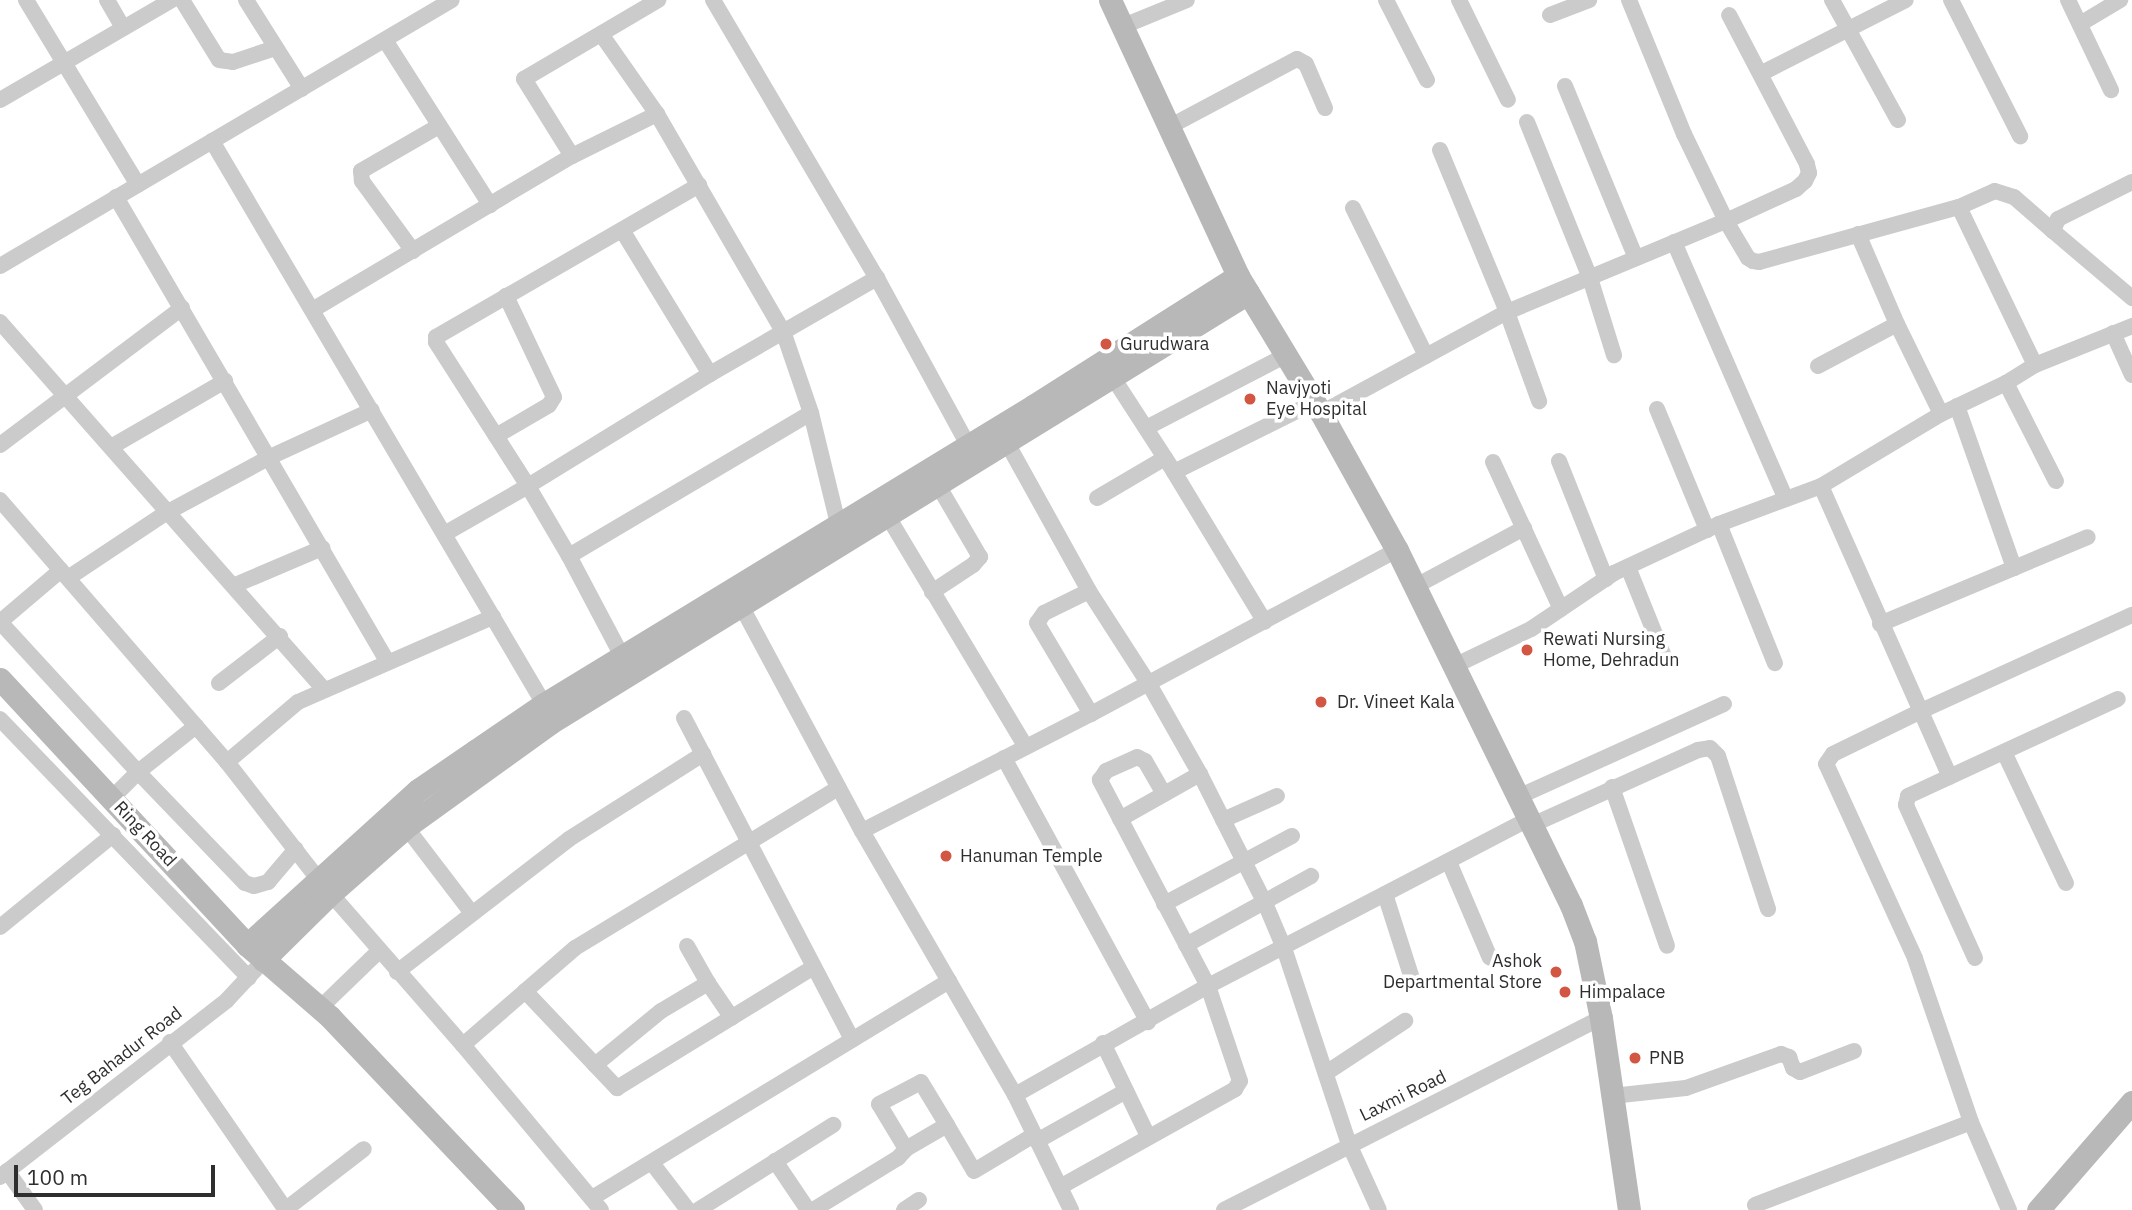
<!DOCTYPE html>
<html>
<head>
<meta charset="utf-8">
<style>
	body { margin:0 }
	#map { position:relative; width:2132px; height:1210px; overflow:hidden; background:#fff; font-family:"IBM Plex Sans",sans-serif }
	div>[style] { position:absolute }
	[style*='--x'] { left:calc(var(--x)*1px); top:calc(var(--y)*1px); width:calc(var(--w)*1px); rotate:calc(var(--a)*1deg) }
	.street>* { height:16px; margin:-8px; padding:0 8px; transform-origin:8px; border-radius:8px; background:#cbcbcb }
	.secondary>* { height:23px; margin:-11.5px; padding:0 11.5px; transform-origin:11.5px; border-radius:11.5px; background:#b8b8b8 }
	.dots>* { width:19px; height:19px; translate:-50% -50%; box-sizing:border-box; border:4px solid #fff; border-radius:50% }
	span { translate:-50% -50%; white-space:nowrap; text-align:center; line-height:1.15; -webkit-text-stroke:7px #fff; paint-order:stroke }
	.poi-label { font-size:18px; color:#2e2e2e }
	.left { translate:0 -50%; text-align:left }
	.right { translate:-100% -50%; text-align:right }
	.street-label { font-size:18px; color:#2e2e2e }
	.scale { position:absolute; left:14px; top:1165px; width:201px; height:32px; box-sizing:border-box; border:4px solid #2e2e2e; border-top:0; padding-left:9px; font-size:21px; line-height:24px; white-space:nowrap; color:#2e2e2e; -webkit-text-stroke:5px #fff; paint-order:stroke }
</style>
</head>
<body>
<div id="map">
	<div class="street">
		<div style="--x:26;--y:0;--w:216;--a:58.8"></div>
		<div style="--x:107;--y:0;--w:32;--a:60"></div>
		<div style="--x:182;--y:0;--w:70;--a:58.3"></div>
		<div style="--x:219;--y:60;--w:14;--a:8"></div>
		<div style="--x:233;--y:62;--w:44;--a:-18.4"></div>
		<div style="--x:246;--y:0;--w:105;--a:57.8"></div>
		<div style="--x:713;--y:0;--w:323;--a:59.5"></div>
		<div style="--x:877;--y:278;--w:190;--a:61.4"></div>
		<div style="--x:1386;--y:0;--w:90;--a:62.9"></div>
		<div style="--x:1459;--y:0;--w:111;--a:63.9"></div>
		<div style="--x:1629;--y:0;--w:145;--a:67.7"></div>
		<div style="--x:1684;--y:134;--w:97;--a:64.2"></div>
		<div style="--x:1726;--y:221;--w:43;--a:59.3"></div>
		<div style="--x:1748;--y:258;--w:6;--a:31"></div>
		<div style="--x:1753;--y:261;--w:6;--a:9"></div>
		<div style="--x:1759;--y:262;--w:207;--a:-15.4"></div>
		<div style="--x:1959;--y:207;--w:39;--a:-24"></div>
		<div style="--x:1995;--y:191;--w:20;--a:18"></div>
		<div style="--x:2014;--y:197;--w:52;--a:41.1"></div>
		<div style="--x:1832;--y:0;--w:137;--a:61.2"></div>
		<div style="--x:1951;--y:0;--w:153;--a:63.1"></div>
		<div style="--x:2068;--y:0;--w:100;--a:64.5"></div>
		<div style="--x:1550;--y:15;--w:42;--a:-21"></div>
		<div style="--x:2080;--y:24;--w:47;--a:-31"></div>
		<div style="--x:1121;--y:27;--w:71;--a:-22.2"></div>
		<div style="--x:601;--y:34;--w:98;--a:55"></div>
		<div style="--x:657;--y:114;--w:251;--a:59.9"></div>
		<div style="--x:783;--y:331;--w:87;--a:71.1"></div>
		<div style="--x:811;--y:413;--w:114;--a:76.3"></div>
		<div style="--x:385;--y:40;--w:196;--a:57.5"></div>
		<div style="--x:1762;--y:73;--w:161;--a:-26.9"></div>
		<div style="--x:1565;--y:86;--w:186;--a:67.6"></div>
		<div style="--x:0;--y:100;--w:199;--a:-30.2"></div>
		<div style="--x:1527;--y:122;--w:168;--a:68"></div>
		<div style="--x:1590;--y:278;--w:81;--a:72.7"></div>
		<div style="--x:1167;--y:128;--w:147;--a:-28"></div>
		<div style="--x:1297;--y:59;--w:10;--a:29"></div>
		<div style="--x:1306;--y:64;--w:48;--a:66.6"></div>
		<div style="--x:212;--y:141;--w:654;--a:59.47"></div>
		<div style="--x:1440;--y:150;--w:175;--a:67.5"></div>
		<div style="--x:1507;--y:312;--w:95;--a:70.2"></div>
		<div style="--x:572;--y:156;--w:91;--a:-121.9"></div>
		<div style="--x:524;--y:79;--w:156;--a:-30.5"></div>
		<div style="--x:2132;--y:182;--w:83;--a:153.4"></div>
		<div style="--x:2058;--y:219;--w:13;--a:113"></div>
		<div style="--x:2053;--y:231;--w:104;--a:40.3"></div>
		<div style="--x:116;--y:197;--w:537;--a:59.71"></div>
		<div style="--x:1959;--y:207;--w:175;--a:64.3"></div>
		<div style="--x:1353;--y:208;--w:165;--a:63.7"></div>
		<div style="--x:622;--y:230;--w:169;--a:58.6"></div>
		<div style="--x:1858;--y:234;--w:98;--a:66.6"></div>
		<div style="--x:1897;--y:324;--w:100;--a:63.9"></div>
		<div style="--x:1674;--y:242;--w:280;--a:66.5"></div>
		<div style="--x:413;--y:251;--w:87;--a:-126.1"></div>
		<div style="--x:362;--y:181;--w:10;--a:-96"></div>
		<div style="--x:361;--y:171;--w:90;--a:-30"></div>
		<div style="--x:0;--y:266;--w:524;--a:-30.48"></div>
		<div style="--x:314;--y:309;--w:300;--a:-30.7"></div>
		<div style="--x:572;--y:156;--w:95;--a:-26.3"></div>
		<div style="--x:0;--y:322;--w:489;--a:48.6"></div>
		<div style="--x:2113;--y:333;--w:46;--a:65.7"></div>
		<div style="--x:1818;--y:366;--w:89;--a:-28"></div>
		<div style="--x:1112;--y:376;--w:114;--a:57.1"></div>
		<div style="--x:1174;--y:472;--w:157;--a:-26.4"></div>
		<div style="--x:2006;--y:383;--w:110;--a:63"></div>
		<div style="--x:1957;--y:406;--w:172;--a:70.6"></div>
		<div style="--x:1657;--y:409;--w:131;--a:67.5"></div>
		<div style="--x:1321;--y:413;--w:212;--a:-28.5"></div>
		<div style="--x:1507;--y:312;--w:237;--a:-22.6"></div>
		<div style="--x:1726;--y:221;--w:77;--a:-24.6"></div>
		<div style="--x:1796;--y:189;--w:12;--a:-42"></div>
		<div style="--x:1805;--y:181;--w:9;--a:-63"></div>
		<div style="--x:1809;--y:173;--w:9;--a:-103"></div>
		<div style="--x:1807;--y:164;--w:168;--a:-117.6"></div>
		<div style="--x:1146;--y:428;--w:158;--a:-27.5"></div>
		<div style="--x:496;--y:436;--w:61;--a:-30.3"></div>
		<div style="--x:549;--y:405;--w:9;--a:-58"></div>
		<div style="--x:554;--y:397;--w:112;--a:-115.4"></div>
		<div style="--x:1006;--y:441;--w:171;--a:61"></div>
		<div style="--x:1089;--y:591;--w:111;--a:57.2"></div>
		<div style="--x:1149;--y:684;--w:103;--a:60.5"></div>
		<div style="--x:1200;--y:774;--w:144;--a:63.3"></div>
		<div style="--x:1265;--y:903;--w:49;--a:67.1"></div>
		<div style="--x:1284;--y:948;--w:206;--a:71.7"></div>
		<div style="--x:1349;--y:1144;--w:72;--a:65.6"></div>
		<div style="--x:0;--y:445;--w:228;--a:-37"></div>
		<div style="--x:111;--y:447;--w:132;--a:-30.1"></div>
		<div style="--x:1559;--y:461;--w:127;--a:68.3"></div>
		<div style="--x:1493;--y:462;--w:162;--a:65.2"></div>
		<div style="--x:1174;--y:472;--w:175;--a:58.8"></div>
		<div style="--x:1821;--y:486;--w:318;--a:66.1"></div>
		<div style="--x:1097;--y:498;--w:79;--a:-30.5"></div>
		<div style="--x:0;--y:500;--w:347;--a:49.1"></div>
		<div style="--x:227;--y:762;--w:148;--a:52.1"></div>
		<div style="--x:318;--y:879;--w:220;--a:48.9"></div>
		<div style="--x:463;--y:1045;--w:215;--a:50.1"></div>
		<div style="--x:887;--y:515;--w:270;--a:59.1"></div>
		<div style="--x:1719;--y:524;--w:150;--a:68.1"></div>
		<div style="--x:446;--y:533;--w:95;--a:-29.8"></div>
		<div style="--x:528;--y:486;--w:171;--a:-122.6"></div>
		<div style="--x:436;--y:342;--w:5;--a:-90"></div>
		<div style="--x:436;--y:337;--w:304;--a:-30"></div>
		<div style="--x:569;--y:556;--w:81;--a:-120.4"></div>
		<div style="--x:528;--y:486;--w:214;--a:-31.6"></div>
		<div style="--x:710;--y:374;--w:193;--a:-29.9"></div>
		<div style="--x:1628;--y:567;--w:99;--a:68.1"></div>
		<div style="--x:68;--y:578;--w:118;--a:-33.6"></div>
		<div style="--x:166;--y:513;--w:118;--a:-28.3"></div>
		<div style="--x:270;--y:457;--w:112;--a:-24.7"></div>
		<div style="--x:235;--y:585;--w:95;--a:-23"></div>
		<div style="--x:1414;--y:587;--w:125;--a:-28.2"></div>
		<div style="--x:1089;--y:591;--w:50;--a:153.9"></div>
		<div style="--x:1044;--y:613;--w:12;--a:125"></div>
		<div style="--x:1037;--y:623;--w:106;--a:59.3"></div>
		<div style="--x:932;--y:592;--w:49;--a:-33.4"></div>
		<div style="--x:973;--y:565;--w:11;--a:-49"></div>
		<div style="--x:980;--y:557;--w:95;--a:-120.3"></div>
		<div style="--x:737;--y:598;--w:264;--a:61.8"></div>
		<div style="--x:862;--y:831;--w:305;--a:59.9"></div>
		<div style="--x:1015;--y:1095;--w:128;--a:64"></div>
		<div style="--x:0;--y:622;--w:204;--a:47.4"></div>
		<div style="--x:138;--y:772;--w:154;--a:46.1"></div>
		<div style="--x:245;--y:883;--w:9;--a:18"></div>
		<div style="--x:254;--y:886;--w:15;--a:-16"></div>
		<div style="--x:268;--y:882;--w:43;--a:-49.7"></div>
		<div style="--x:0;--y:622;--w:80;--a:-40.4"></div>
		<div style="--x:1880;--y:624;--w:225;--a:-22.7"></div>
		<div style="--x:623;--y:658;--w:115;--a:-117.9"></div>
		<div style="--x:569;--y:556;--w:281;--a:-30.6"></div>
		<div style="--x:1452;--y:667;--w:88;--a:-25.7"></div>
		<div style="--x:1531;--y:629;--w:100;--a:-34"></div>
		<div style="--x:1614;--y:573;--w:116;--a:-25"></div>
		<div style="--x:1719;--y:524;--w:109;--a:-20.4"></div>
		<div style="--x:1821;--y:486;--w:140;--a:-31"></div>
		<div style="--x:1941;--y:414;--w:72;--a:-25.5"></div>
		<div style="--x:2006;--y:383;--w:34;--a:-32"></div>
		<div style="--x:2035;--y:365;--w:105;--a:-21.9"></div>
		<div style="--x:219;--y:683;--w:77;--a:-37.6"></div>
		<div style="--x:684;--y:718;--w:363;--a:62.4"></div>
		<div style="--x:0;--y:719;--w:359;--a:46.1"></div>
		<div style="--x:2004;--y:752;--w:145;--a:64.7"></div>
		<div style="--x:1004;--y:758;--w:301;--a:61.4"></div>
		<div style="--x:227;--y:762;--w:93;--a:-40.2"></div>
		<div style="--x:298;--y:702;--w:213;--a:-23.6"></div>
		<div style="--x:1612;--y:787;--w:168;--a:70.9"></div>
		<div style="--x:1518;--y:797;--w:226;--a:-24.3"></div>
		<div style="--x:112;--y:798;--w:37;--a:-45"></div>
		<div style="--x:138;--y:772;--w:74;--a:-38.4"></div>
		<div style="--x:1120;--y:819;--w:92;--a:-29.4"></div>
		<div style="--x:1223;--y:820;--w:59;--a:-24"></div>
		<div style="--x:1532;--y:825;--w:182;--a:-24.3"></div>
		<div style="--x:1698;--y:750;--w:12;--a:-9"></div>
		<div style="--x:1710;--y:748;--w:11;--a:45"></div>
		<div style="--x:1718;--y:756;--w:161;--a:71.9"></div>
		<div style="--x:406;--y:827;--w:107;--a:52.6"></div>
		<div style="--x:862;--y:831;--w:257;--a:-27.1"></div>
		<div style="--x:1091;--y:714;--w:347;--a:-28.2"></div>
		<div style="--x:1449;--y:862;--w:104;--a:66.9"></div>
		<div style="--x:1385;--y:894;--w:92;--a:72.3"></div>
		<div style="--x:1164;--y:904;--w:145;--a:-28"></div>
		<div style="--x:0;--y:927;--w:146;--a:-39.2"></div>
		<div style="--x:1186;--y:945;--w:143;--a:-28.9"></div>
		<div style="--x:687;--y:946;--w:43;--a:60.4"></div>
		<div style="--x:1975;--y:958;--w:168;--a:-114.3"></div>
		<div style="--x:1906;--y:805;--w:9;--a:-77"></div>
		<div style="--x:1908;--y:796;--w:231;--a:-24.8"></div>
		<div style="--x:397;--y:972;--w:217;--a:-37.7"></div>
		<div style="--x:569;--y:839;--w:159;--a:-32.4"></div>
		<div style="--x:525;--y:991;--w:134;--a:46.5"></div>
		<div style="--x:617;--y:1088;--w:231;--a:-31.6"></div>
		<div style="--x:320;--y:1008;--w:82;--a:-44"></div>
		<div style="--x:170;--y:1042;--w:204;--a:55.4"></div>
		<div style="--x:1103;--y:1043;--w:103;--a:64.2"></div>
		<div style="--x:463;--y:1045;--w:148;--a:-40.9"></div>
		<div style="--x:575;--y:948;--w:308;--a:-31.3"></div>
		<div style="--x:595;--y:1065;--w:85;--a:-39.3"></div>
		<div style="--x:661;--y:1011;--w:55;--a:-30.8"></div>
		<div style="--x:708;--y:983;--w:42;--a:55.6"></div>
		<div style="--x:1326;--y:1073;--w:95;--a:-33.4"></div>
		<div style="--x:1015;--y:1095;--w:222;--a:-29.5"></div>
		<div style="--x:1208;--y:986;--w:362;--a:-27.5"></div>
		<div style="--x:1612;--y:1096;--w:74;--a:-6.2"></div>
		<div style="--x:1686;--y:1088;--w:101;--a:-19.7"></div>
		<div style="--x:1781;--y:1054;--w:9;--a:21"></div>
		<div style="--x:1789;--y:1057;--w:12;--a:70"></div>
		<div style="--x:1793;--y:1068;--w:8;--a:30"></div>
		<div style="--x:1800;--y:1072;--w:58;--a:-21.3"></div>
		<div style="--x:947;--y:1125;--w:48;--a:149.7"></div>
		<div style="--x:906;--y:1149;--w:52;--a:-121"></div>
		<div style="--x:879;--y:1104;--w:47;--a:-27.6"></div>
		<div style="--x:921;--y:1082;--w:50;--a:58.8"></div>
		<div style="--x:947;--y:1125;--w:53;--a:59.6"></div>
		<div style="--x:974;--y:1171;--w:70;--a:-31"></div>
		<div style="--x:1037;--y:1141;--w:102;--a:-29.3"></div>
		<div style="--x:775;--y:1161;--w:59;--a:56"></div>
		<div style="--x:652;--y:1163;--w:59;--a:52.5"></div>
		<div style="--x:7;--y:1171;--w:48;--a:54.3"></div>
		<div style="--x:0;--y:1177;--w:288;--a:-37.9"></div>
		<div style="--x:227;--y:1000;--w:42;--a:-46.9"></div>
		<div style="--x:1060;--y:1187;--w:201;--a:-29.2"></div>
		<div style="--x:1235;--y:1089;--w:9;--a:-58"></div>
		<div style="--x:1240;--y:1081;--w:100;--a:-108.6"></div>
		<div style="--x:1208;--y:986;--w:233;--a:-117.7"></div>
		<div style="--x:1100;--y:780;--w:11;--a:-56"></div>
		<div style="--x:1106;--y:771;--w:34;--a:-24"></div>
		<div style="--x:1137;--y:757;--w:9;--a:27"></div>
		<div style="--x:1145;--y:761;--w:38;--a:60"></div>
		<div style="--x:592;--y:1198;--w:418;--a:-31.3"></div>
		<div style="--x:1755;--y:1205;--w:231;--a:-21"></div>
		<div style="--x:286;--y:1209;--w:98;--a:-37.6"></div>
		<div style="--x:698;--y:1210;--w:160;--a:-32.2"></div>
		<div style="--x:813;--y:1210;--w:100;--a:-31.5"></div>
		<div style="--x:898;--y:1158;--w:12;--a:-48"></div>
		<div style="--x:904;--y:1210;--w:18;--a:-34"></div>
		<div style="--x:1224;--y:1210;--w:423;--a:-27"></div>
		<div style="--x:2009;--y:1210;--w:96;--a:-113.4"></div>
		<div style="--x:1971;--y:1122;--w:173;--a:-108.9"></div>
		<div style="--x:1915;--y:958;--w:213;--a:-114.6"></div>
		<div style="--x:1826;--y:764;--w:12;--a:-55"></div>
		<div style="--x:1833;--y:754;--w:98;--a:-26"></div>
		<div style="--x:1921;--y:711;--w:232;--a:-24.5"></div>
	</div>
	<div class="secondary">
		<div style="--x:1110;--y:0;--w:304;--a:65.1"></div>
		<div style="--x:1238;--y:276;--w:160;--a:58.8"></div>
		<div style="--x:1321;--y:413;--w:157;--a:61"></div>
		<div style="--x:1397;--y:550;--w:395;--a:63.9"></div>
		<div style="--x:1571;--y:905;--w:39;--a:69"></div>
		<div style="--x:1585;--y:941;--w:79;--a:78.3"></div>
		<div style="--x:1601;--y:1018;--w:194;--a:81.7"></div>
		<div style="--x:0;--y:679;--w:363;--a:47.1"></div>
		<div style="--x:247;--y:945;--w:110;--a:40.9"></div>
		<div style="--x:330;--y:1017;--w:266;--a:46.5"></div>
		<div style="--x:247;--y:945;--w:231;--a:-42.2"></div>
		<div style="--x:418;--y:790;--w:69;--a:-34.4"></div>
		<div style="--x:475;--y:751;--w:83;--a:-34.3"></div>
		<div style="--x:544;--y:704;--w:573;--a:-31.36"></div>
		<div style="--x:1033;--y:406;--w:243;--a:-32.4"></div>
		<div style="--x:263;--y:960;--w:95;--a:-44.6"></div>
		<div style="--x:331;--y:893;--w:100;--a:-41.3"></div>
		<div style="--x:406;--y:827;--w:178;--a:-35.8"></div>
		<div style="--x:550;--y:723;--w:820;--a:-31.63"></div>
		<div style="--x:2038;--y:1210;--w:143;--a:-49"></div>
	</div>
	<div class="dots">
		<div style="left:1106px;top:344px;background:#d25642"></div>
		<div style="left:1250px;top:399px;background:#d25642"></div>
		<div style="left:1527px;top:650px;background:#d25642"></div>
		<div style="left:1321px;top:702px;background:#d25642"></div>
		<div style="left:946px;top:856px;background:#d25642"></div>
		<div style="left:1556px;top:972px;background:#d25642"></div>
		<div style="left:1565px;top:992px;background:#d25642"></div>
		<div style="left:1635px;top:1058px;background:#d25642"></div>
	</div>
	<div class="poi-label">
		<span class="left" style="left:1120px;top:344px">Gurudwara</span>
		<span class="left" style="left:1266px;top:399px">Navjyoti<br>Eye Hospital</span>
		<span class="left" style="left:1543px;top:650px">Rewati Nursing<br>Home, Dehradun</span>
		<span class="left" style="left:1337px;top:702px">Dr. Vineet Kala</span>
		<span class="left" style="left:960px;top:856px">Hanuman Temple</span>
		<span class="right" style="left:1542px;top:972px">Ashok<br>Departmental Store</span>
		<span class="left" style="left:1579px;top:992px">Himpalace</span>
		<span class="left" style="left:1649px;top:1058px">PNB</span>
	</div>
	<div class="street-label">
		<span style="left:145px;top:834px;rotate:47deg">Ring Road</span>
		<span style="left:122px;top:1056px;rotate:-38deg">Teg Bahadur Road</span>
		<span style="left:1403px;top:1096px;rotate:-26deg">Laxmi Road</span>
	</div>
	<div class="scale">100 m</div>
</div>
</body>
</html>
